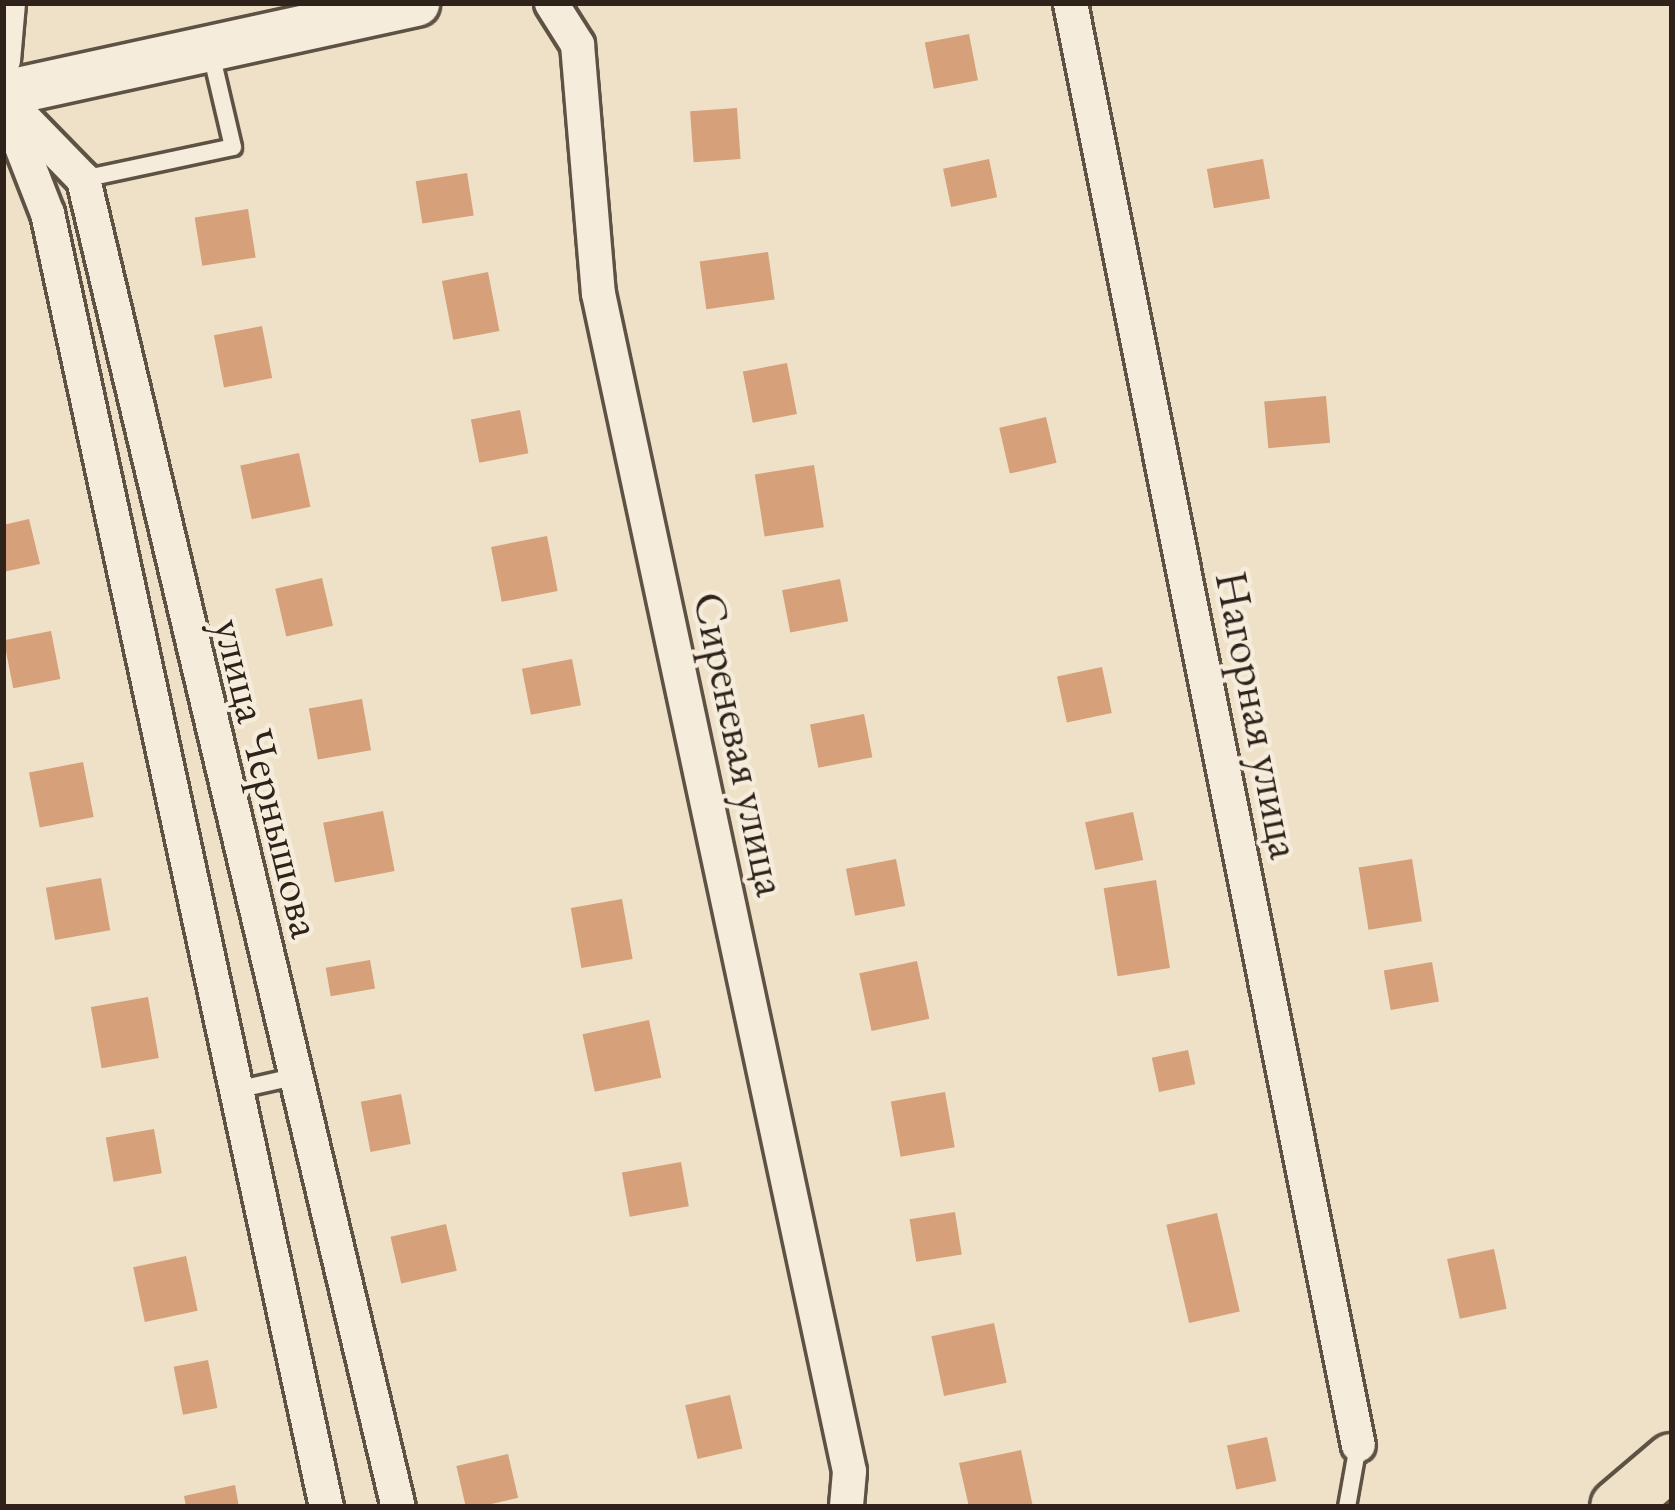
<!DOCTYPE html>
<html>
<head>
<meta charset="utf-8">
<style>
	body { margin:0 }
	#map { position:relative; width:1675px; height:1510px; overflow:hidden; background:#efe1c7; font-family:"EB Garamond",serif }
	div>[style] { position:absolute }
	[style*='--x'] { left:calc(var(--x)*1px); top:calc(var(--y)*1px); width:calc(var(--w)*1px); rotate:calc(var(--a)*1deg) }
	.building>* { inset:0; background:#d5a07a; transform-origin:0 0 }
	.roads { filter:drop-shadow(3px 0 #5e5245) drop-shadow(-3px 0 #5e5245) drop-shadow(0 3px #5e5245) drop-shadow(0 -3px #5e5245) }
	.service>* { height:16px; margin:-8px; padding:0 8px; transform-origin:8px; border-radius:8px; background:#f5ecdb }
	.minor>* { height:33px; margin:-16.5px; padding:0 16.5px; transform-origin:16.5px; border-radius:16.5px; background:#f5ecdb }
	.secondary>* { height:45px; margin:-22.5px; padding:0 22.5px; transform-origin:22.5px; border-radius:22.5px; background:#f5ecdb }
	.trunk>* { height:54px; margin:-27px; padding:0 27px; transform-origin:27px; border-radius:27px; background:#efe1c7 }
	span { translate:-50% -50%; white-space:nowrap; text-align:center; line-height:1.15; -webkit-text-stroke:9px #f5ecdb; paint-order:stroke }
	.street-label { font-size:45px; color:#2e221a }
	.frame { position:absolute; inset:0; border:6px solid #2e221a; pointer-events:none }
</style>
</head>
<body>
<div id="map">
	<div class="building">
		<div style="left:969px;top:34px;width:47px;height:45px;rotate:79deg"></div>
		<div style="left:737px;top:108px;width:51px;height:47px;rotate:86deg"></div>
		<div style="left:989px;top:159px;width:39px;height:47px;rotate:78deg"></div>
		<div style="left:1263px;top:159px;width:40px;height:57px;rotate:80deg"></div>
		<div style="left:467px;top:173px;width:43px;height:52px;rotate:81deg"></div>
		<div style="left:248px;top:209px;width:49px;height:54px;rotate:81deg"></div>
		<div style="left:768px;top:252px;width:48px;height:69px;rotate:82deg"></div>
		<div style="left:488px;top:272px;width:60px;height:47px;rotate:79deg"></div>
		<div style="left:262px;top:326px;width:53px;height:49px;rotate:79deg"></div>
		<div style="left:787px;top:363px;width:52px;height:45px;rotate:79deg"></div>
		<div style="left:1326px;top:396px;width:47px;height:62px;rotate:85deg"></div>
		<div style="left:520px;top:410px;width:44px;height:50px;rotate:79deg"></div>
		<div style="left:1046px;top:417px;width:47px;height:48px;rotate:77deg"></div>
		<div style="left:299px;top:453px;width:55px;height:60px;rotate:78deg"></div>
		<div style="left:814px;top:465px;width:63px;height:60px;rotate:81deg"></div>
		<div style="clip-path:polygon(29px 519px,40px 564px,3px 572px,3px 525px)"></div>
		<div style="left:547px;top:536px;width:56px;height:57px;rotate:79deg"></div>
		<div style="left:322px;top:578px;width:49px;height:48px;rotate:77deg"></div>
		<div style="left:840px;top:579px;width:43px;height:59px;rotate:79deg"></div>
		<div style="left:51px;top:631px;width:49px;height:48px;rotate:79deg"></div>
		<div style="left:572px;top:659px;width:47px;height:51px;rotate:79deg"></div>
		<div style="left:1102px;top:667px;width:47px;height:46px;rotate:78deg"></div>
		<div style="left:362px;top:699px;width:52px;height:54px;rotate:80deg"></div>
		<div style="left:864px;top:714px;width:44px;height:55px;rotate:79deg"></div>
		<div style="left:83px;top:762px;width:56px;height:55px;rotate:79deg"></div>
		<div style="left:383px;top:811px;width:61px;height:61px;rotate:79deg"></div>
		<div style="left:1133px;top:812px;width:49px;height:49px;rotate:78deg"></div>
		<div style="left:896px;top:859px;width:48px;height:51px;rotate:79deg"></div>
		<div style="left:1412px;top:859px;width:63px;height:54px;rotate:81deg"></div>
		<div style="left:101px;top:878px;width:53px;height:56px;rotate:80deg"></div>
		<div style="left:1156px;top:880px;width:89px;height:53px;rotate:81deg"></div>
		<div style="left:622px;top:899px;width:61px;height:52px;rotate:80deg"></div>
		<div style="left:370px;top:960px;width:29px;height:45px;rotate:80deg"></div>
		<div style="left:917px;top:961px;width:59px;height:59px;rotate:78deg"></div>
		<div style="left:1432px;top:962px;width:40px;height:49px;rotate:80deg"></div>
		<div style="left:148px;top:997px;width:62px;height:58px;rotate:80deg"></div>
		<div style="left:649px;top:1020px;width:59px;height:68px;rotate:78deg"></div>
		<div style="left:1188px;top:1050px;width:35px;height:37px;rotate:78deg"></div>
		<div style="left:945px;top:1092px;width:56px;height:55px;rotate:80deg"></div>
		<div style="left:401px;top:1094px;width:51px;height:41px;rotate:79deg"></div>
		<div style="left:154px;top:1129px;width:45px;height:49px;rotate:80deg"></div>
		<div style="left:681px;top:1162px;width:45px;height:60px;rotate:80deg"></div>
		<div style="left:955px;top:1212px;width:43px;height:46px;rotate:81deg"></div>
		<div style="left:1217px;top:1213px;width:101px;height:52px;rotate:77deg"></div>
		<div style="left:446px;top:1224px;width:48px;height:57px;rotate:77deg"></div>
		<div style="left:1494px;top:1249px;width:61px;height:48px;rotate:78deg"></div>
		<div style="left:186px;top:1256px;width:56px;height:54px;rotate:78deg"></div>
		<div style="left:994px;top:1323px;width:61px;height:64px;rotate:78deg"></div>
		<div style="left:208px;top:1360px;width:49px;height:35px;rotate:79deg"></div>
		<div style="left:730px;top:1395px;width:55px;height:46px;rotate:77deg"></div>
		<div style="left:1267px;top:1437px;width:45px;height:41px;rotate:78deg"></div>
		<div style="clip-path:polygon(1021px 1450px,1033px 1507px,969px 1507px,959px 1463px)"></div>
		<div style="left:508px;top:1454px;width:45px;height:53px;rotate:77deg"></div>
		<div style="clip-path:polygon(235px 1485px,239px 1507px,186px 1507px,184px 1496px)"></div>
	</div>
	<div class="roads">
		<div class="service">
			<div style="--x:83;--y:179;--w:153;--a:-12"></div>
			<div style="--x:233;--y:147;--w:101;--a:-103.2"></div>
			<div style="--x:236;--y:1090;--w:64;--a:-12.7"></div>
			<div style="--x:1347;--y:1507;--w:63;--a:-79.9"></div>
		</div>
		<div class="minor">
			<div style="--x:551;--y:3;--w:49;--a:57.6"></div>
			<div style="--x:577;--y:44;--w:250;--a:85.2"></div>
			<div style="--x:598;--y:293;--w:1204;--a:77.97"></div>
			<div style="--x:849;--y:1471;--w:36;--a:95"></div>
			<div style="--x:1070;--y:3;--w:1470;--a:78.71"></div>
			<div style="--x:3;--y:60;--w:57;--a:-85"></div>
			<div style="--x:3;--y:97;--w:115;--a:45.7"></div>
			<div style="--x:83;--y:179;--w:1365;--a:76.66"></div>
			<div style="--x:6;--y:108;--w:113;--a:68.7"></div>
			<div style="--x:47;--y:213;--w:1324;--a:77.83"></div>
		</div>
		<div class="secondary">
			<div style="--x:3;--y:93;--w:423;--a:-12.3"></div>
		</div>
		<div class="trunk">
			<div style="--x:1618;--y:1507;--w:71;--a:-40.4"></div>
		</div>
	</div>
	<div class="street-label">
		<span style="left:1258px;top:715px;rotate:79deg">Нагорная улица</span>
		<span style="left:740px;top:744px;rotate:78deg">Сиреневая улица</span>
		<span style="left:268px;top:778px;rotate:76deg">улица Чернышова</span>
	</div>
	<div class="frame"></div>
</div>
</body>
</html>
